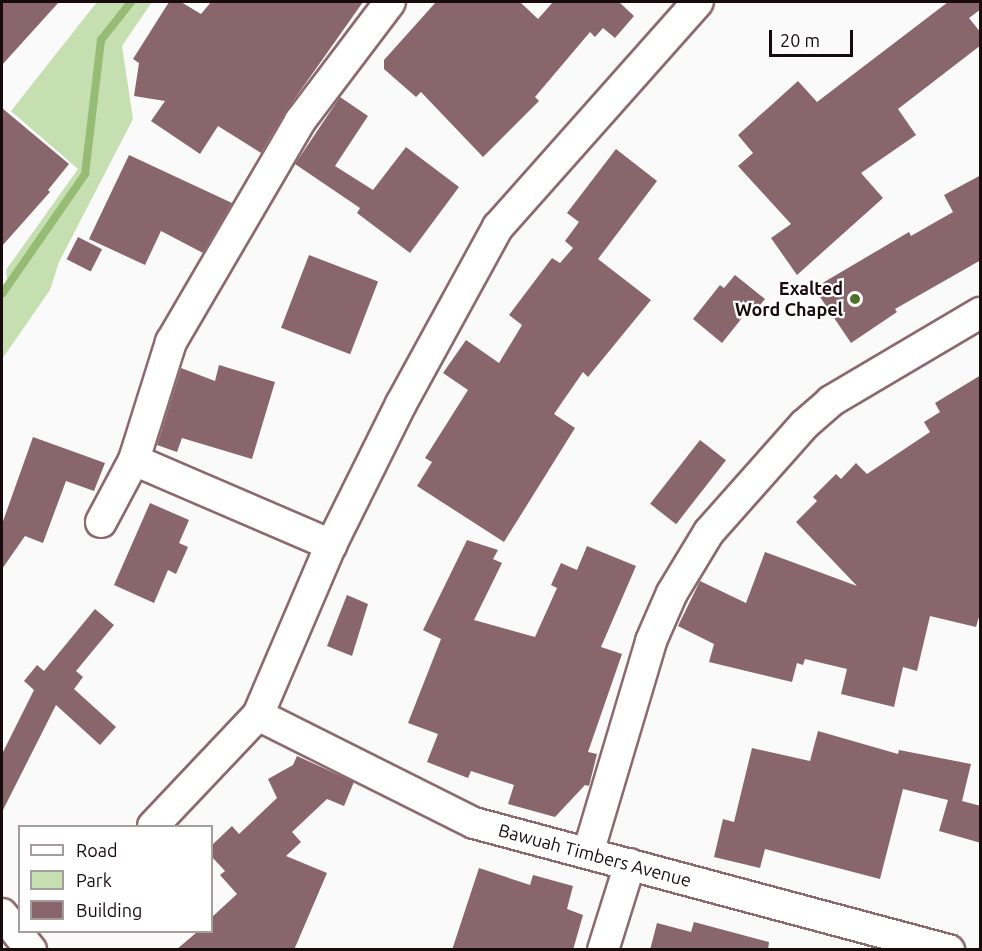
<!DOCTYPE html>
<html>
<head>
<meta charset="utf-8">
<style>
	body { margin:0 }
	#map { position:relative; width:982px; height:951px; overflow:hidden; background:#fafafa; font-family:Ubuntu,sans-serif }
	div>[style] { position:absolute }
	[style*='--x'] { left:calc(var(--x)*1px); top:calc(var(--y)*1px); width:calc(var(--w)*1px); rotate:calc(var(--a)*1deg) }
	.green>* { inset:0; background:#c6dfb1 }
	.stream>* { height:8px; margin:-4px; padding:0 4px; transform-origin:4px; border-radius:4px; background:#95bb74 }
	.building>* { inset:0; background:#89666b; transform-origin:0 0 }
	.roads { filter:drop-shadow(2px 0 #8c696e) drop-shadow(-2px 0 #8c696e) drop-shadow(0 2px #8c696e) drop-shadow(0 -2px #8c696e) }
	.street>* { height:30px; margin:-15px; padding:0 15px; transform-origin:15px; border-radius:15px; background:#fff }
	.dots>* { width:16px; height:16px; translate:-50% -50%; box-sizing:border-box; border:3px solid #fff; border-radius:50% }
	span { translate:-50% -50%; white-space:nowrap; text-align:center; line-height:1.15; -webkit-text-stroke:4.5px #fff; paint-order:stroke }
	.poi-label { font-size:18px; color:#180b0d; font-weight:700 }
	.right { translate:-100% -50%; text-align:right }
	.street-label { font-size:18px; color:#180b0d }
	.frame { position:absolute; inset:0; border:3px solid #180b0d; pointer-events:none }
	.legend { position:absolute; left:18px; top:825px; width:195px; height:108px; box-sizing:border-box; background:#fff; border:2px solid #a39d9e; margin:0; padding:8px 10px; list-style:none; font-size:18px; color:#180b0d }
	.legend li { display:flex; align-items:center; gap:12px; height:30px }
	.legend b { width:30px; border:2px solid #a39d9e }
	.scale { position:absolute; left:769px; top:30px; width:84px; height:27px; box-sizing:border-box; border:3px solid #180b0d; border-top:0; padding-left:8px; font-size:18px; line-height:21px; white-space:nowrap; color:#180b0d; -webkit-text-stroke:4px #fff; paint-order:stroke }
</style>
</head>
<body>
<div id="map">
	<div class="green">
		<div style="clip-path:polygon(97px 2px,152px 2px,122px 46px,133px 119px,59px 262px,50px 290px,2px 359px,2px 287px,7px 280px,6px 270px,78px 169px,11px 111px)"></div>
	</div>
	<div class="stream">
		<div style="--x:2;--y:294;--w:146;--a:-55.3"></div>
		<div style="--x:85;--y:174;--w:135;--a:-83.2"></div>
		<div style="--x:101;--y:40;--w:48;--a:-51.7"></div>
	</div>
	<div class="building">
		<div style="clip-path:polygon(2px 2px,59px 2px,2px 65px)"></div>
		<div style="clip-path:polygon(169px 2px,181px 2px,201px 14px,211px 2px,363px 2px,286px 111px,261px 153px,218px 126px,200px 154px,151px 121px,165px 101px,134px 96px,139px 63px,133px 59px)"></div>
		<div style="clip-path:polygon(436px 2px,520px 2px,538px 19px,553px 2px,619px 2px,634px 16px,615px 38px,603px 28px,595px 37px,590px 32px,535px 97px,539px 101px,483px 157px,421px 92px,416px 97px,384px 69px,384px 60px)"></div>
		<div style="clip-path:polygon(948px 2px,981px 2px,981px 9px,969px 18px,981px 33px,981px 45px,898px 109px,916px 135px,861px 173px,883px 198px,797px 275px,771px 238px,791px 224px,738px 166px,753px 153px,738px 135px,798px 81px,817px 102px)"></div>
		<div style="clip-path:polygon(340px 97px,368px 116px,335px 166px,373px 190px,406px 147px,459px 187px,410px 253px,357px 213px,360px 208px,295px 164px)"></div>
		<div style="clip-path:polygon(2px 108px,69px 164px,48px 190px,50px 192px,2px 246px)"></div>
		<div style="clip-path:polygon(616px 149px,657px 181px,598px 259px,651px 300px,588px 377px,583px 372px,554px 414px,575px 428px,504px 542px,417px 486px,432px 462px,425px 458px,468px 390px,443px 373px,466px 340px,499px 363px,522px 325px,509px 315px,552px 258px,560px 263px,573px 248px,565px 241px,579px 222px,567px 213px)"></div>
		<div style="clip-path:polygon(129px 155px,232px 203px,203px 253px,161px 231px,145px 265px,89px 239px)"></div>
		<div style="clip-path:polygon(981px 175px,981px 260px,895px 309px,897px 312px,851px 343px,814px 288px,909px 232px,911px 236px,953px 212px,944px 195px)"></div>
		<div style="left:78px;top:237px;width:27px;height:25px;rotate:27deg"></div>
		<div style="left:309px;top:255px;width:74px;height:78px;rotate:21deg"></div>
		<div style="clip-path:polygon(735px 275px,765px 299px,750px 317px,746px 313px,722px 343px,693px 319px,720px 285px,724px 288px)"></div>
		<div style="clip-path:polygon(219px 365px,275px 382px,252px 459px,182px 438px,177px 452px,157px 445px,181px 368px,215px 381px)"></div>
		<div style="clip-path:polygon(981px 375px,981px 610px,976px 627px,930px 616px,917px 671px,903px 667px,894px 707px,841px 694px,847px 669px,805px 659px,803px 665px,797px 663px,792px 682px,709px 662px,714px 644px,678px 626px,700px 581px,746px 603px,765px 552px,857px 586px,796px 522px,817px 501px,813px 497px,836px 474px,841px 479px,856px 463px,867px 474px,930px 432px,924px 422px,940px 412px,935px 403px)"></div>
		<div style="clip-path:polygon(33px 437px,105px 463px,94px 491px,66px 481px,43px 543px,25px 536px,2px 569px,2px 524px)"></div>
		<div style="left:700px;top:440px;width:33px;height:81px;rotate:38deg"></div>
		<div style="clip-path:polygon(150px 503px,189px 520px,179px 543px,188px 547px,176px 574px,168px 570px,154px 603px,114px 585px)"></div>
		<div style="clip-path:polygon(467px 540px,498px 550px,493px 559px,502px 563px,474px 620px,535px 637px,557px 588px,551px 585px,561px 563px,577px 570px,587px 546px,636px 566px,601px 647px,622px 654px,588px 752px,597px 754px,589px 786px,585px 785px,555px 817px,508px 804px,514px 785px,471px 771px,468px 778px,427px 762px,438px 734px,408px 723px,441px 639px,423px 630px)"></div>
		<div style="clip-path:polygon(347px 595px,368px 604px,352px 656px,327px 646px)"></div>
		<div style="clip-path:polygon(95px 609px,114px 625px,76px 671px,83px 677px,74px 689px,116px 727px,100px 745px,56px 705px,2px 812px,2px 754px,34px 690px,24px 681px,37px 665px,44px 671px)"></div>
		<div style="clip-path:polygon(818px 731px,898px 754px,899px 750px,971px 764px,962px 801px,981px 806px,981px 843px,939px 831px,948px 800px,903px 789px,880px 879px,765px 849px,760px 868px,714px 857px,723px 819px,734px 822px,752px 748px,810px 761px)"></div>
		<div style="clip-path:polygon(297px 756px,354px 782px,344px 806px,327px 799px,292px 832px,301px 842px,286px 856px,327px 873px,294px 950px,176px 950px,197px 932px,212px 932px,212px 917px,237px 894px,220px 875px,225px 871px,212px 857px,212px 845px,232px 826px,239px 834px,277px 798px,268px 779px,293px 765px)"></div>
		<div style="clip-path:polygon(479px 868px,530px 885px,533px 875px,573px 886px,567px 909px,583px 915px,573px 950px,452px 950px)"></div>
		<div style="clip-path:polygon(694px 922px,769px 942px,768px 950px,650px 950px,657px 923px,691px 932px)"></div>
	</div>
	<div class="roads">
		<div class="street">
			<div style="--x:134;--y:460;--w:215;--a:23.3"></div>
			<div style="--x:101;--y:522;--w:70;--a:-62"></div>
			<div style="--x:134;--y:460;--w:124;--a:-72.6"></div>
			<div style="--x:171;--y:342;--w:256;--a:-59.7"></div>
			<div style="--x:300;--y:121;--w:149;--a:-52.9"></div>
			<div style="--x:258;--y:715;--w:241;--a:26.6"></div>
			<div style="--x:474;--y:823;--w:492;--a:15"></div>
			<div style="--x:153;--y:826;--w:153;--a:-46.6"></div>
			<div style="--x:258;--y:715;--w:185;--a:-66.8"></div>
			<div style="--x:331;--y:545;--w:157;--a:-63.6"></div>
			<div style="--x:401;--y:404;--w:202;--a:-61.3"></div>
			<div style="--x:498;--y:227;--w:301;--a:-48.4"></div>
			<div style="--x:588;--y:853;--w:221;--a:-73.4"></div>
			<div style="--x:651;--y:641;--w:52;--a:-66.4"></div>
			<div style="--x:672;--y:593;--w:71;--a:-58.8"></div>
			<div style="--x:709;--y:532;--w:144;--a:-48.4"></div>
			<div style="--x:805;--y:424;--w:35;--a:-41"></div>
			<div style="--x:831;--y:401;--w:173;--a:-30.6"></div>
			<div style="--x:2;--y:914;--w:46;--a:51.1"></div>
			<div style="--x:603;--y:950;--w:90;--a:-72.6"></div>
		</div>
	</div>
	<div class="dots">
		<div style="left:855px;top:299px;background:#4e7129"></div>
	</div>
	<div class="poi-label">
		<span class="right" style="left:843px;top:299px">Exalted<br>Word Chapel</span>
	</div>
	<div class="street-label">
		<span style="left:595px;top:855px;rotate:15deg">Bawuah Timbers Avenue</span>
	</div>
	<div class="frame"></div>
	<ul class="legend">
	<li><b style="height:8px;background:#fff"></b>Road</li>
	<li><b style="height:16px;background:#c6dfb1"></b>Park</li>
	<li><b style="height:16px;background:#89666b"></b>Building</li>
	</ul>
	<div class="scale">20 m</div>
</div>
</body>
</html>
